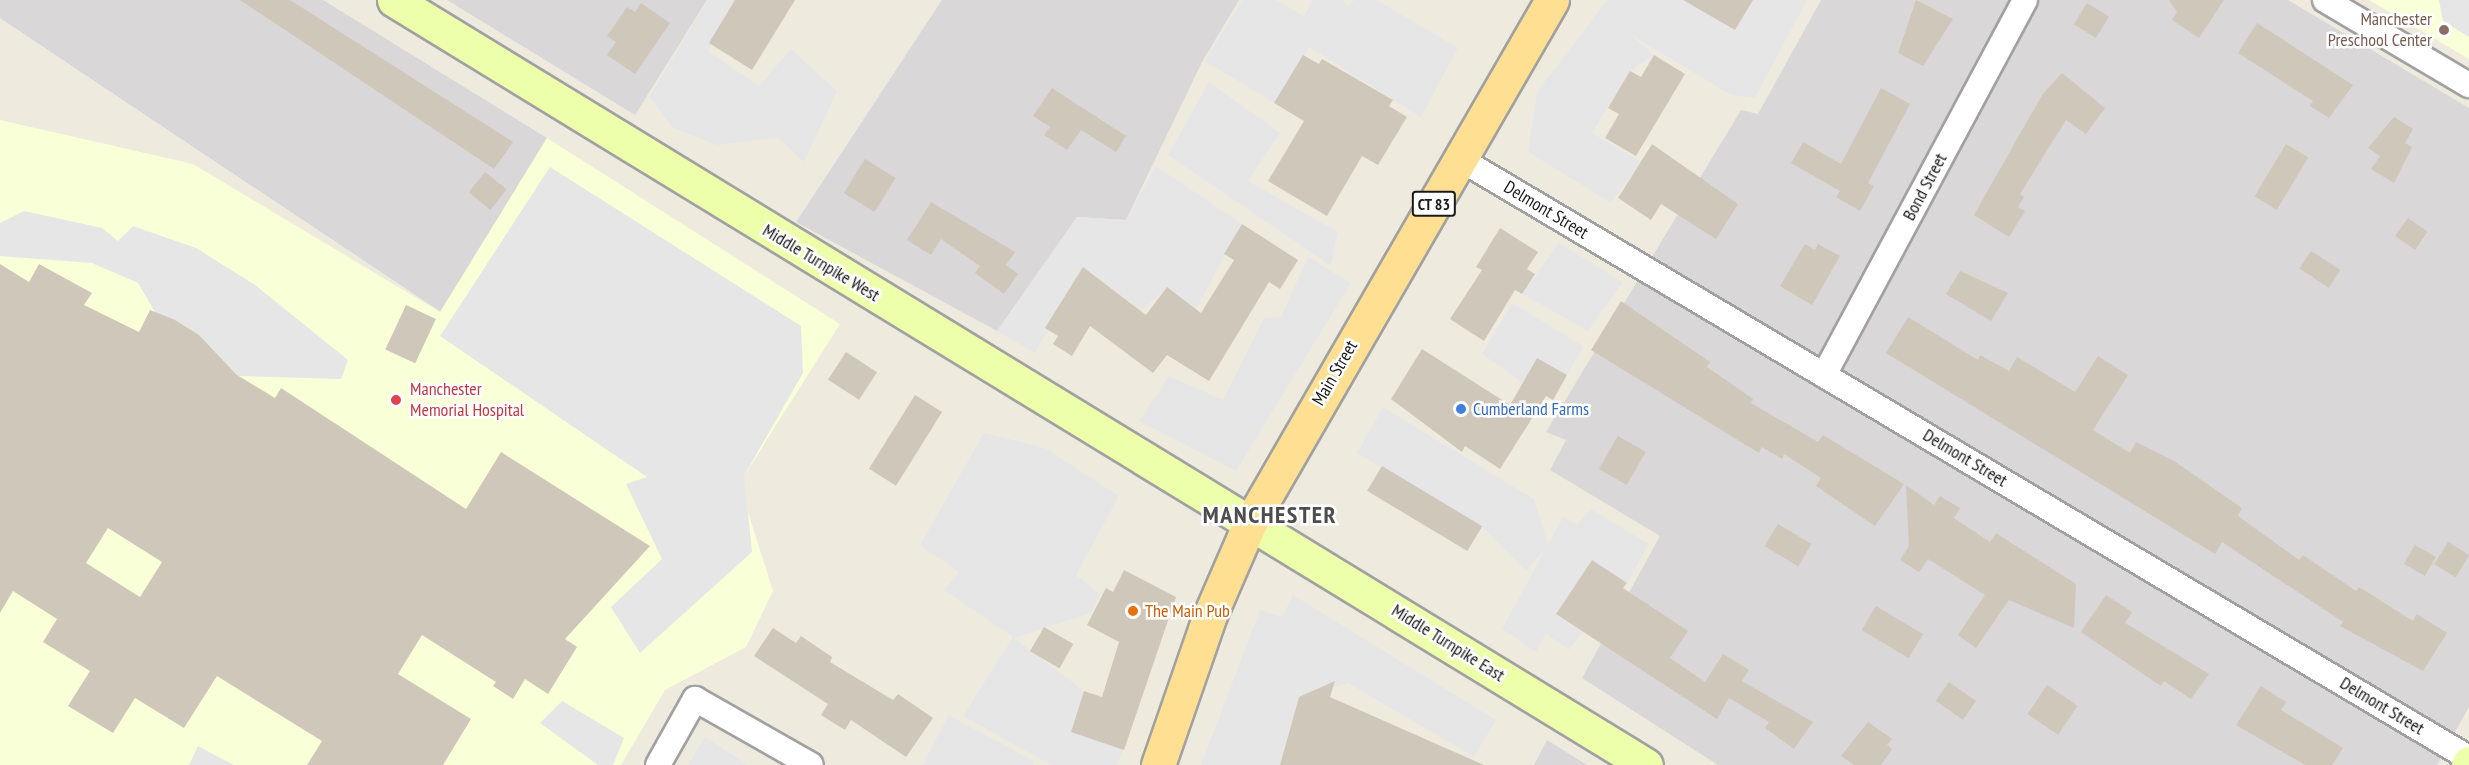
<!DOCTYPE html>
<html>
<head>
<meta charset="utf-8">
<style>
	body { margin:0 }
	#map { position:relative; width:2469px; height:765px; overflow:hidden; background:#eeebde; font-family:"PT Sans Narrow",sans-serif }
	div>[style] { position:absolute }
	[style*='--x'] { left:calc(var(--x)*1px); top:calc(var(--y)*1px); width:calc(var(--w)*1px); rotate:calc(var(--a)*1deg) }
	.residential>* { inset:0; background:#d9d7d7 }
	.education>* { inset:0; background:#f9ffd6 }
	.parking>* { inset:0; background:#e6e6e6 }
	.building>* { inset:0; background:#d0c7bb; transform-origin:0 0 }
	.roads { filter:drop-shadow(2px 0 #a1a1a1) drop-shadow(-2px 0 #a1a1a1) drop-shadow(0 2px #a1a1a1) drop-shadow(0 -2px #a1a1a1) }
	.street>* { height:24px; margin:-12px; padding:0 12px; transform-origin:12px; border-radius:12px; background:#fff }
	.secondary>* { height:33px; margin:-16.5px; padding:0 16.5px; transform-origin:16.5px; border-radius:16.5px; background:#eeffab }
	.primary>* { height:33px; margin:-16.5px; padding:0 16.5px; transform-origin:16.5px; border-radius:16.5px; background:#ffe092 }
	.dots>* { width:16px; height:16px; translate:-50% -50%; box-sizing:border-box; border:3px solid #fff; border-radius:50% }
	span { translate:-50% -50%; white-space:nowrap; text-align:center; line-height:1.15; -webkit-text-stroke:5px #fff; paint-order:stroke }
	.shield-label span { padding:2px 4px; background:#fff; border:2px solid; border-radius:4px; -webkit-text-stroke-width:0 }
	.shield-label { font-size:16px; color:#1a1a1a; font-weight:700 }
	.education-label { font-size:18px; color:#785e54 }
	.right { translate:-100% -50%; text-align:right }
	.street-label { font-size:18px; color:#1a1a1a }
	.health-label { font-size:18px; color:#be3a42 }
	.left { translate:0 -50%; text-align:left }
	.shop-label { font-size:18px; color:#366cbe }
	.food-label { font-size:18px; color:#c56008 }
	.district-label { font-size:24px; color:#4d4d4d; font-weight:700; letter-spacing:1.5px }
</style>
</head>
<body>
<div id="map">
	<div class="residential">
		<div style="clip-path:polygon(0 0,323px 0,547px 138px,441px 312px,0 18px)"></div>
		<div style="clip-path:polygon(447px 0,707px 0,635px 115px)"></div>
		<div style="clip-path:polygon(942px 0,1239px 0,1202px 62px,1126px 220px,1077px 217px,997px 331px,796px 222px)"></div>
		<div style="clip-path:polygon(1821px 0,2288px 0,2469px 108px,2469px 707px,2437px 765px,1718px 765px,1582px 678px,1660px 536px,1550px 470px,1566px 440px,1546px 432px,1741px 110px,1758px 114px)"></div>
		<div style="clip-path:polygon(1547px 740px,1587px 765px,1534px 765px)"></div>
	</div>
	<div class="education">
		<div style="clip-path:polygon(2369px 0,2469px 0,2469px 59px)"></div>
		<div style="clip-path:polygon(0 120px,193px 164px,440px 312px,547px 138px,840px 324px,739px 484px,773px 591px,746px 647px,665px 690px,621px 765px,0 765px)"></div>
	</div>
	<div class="parking">
		<div style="clip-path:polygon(708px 0,737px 0,708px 51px,759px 86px,791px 49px,837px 91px,804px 162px,778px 138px,717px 145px,673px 128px,649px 97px)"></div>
		<div style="clip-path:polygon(1242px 0,1276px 0,1304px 16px,1313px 0,1343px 0,1347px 7px,1354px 0,1377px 0,1458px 48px,1421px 117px,1309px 47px,1274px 103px,1205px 61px)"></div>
		<div style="clip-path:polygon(1607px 0,1683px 0,1735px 30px,1753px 0,1807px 0,1755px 98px,1731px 95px,1631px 35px,1654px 55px,1630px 71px,1592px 133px,1641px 162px,1611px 203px,1528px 152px,1537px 92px)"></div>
		<div style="clip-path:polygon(2439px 0,2469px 0,2469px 37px,2443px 21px)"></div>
		<div style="clip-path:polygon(1209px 82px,1280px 133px,1248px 181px,1338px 232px,1331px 266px,1168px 155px)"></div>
		<div style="clip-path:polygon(1156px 166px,1242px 224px,1196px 309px,1167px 287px,1142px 311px,1083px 267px,1035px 353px,997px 331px,1077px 217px,1126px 220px)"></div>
		<div style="clip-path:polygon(550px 167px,801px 326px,803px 373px,744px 476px,752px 552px,640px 653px,611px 607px,662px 559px,626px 484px,647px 477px,440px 336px)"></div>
		<div style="clip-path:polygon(24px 211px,102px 228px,118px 241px,133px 226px,196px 248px,255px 285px,348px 360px,341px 379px,238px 376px,199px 335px,155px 312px,138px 283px,92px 263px,0 256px,0 223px)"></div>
		<div style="clip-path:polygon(1559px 243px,1623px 282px,1588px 331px,1522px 294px)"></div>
		<div style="clip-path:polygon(1308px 257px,1351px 283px,1236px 471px,1139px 421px,1169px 376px,1223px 400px,1264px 318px,1281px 317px)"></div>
		<div style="clip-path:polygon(1512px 303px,1583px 346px,1567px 375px,1537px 358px,1523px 383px,1482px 354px)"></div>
		<div style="clip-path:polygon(1383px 407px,1534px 499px,1548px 544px,1563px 517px,1577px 524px,1591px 509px,1649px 544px,1627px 583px,1592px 560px,1556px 613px,1583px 631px,1569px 650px,1546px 634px,1536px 652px,1502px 629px,1546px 548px,1526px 571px,1482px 527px,1357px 453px)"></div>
		<div style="clip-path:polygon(984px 433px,1045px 448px,1119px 496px,1076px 575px,1100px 594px,1091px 613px,1014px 638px,1084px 691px,1072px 730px,1124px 750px,1116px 765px,1051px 765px,963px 716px,1013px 637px,944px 590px,959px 572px,920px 545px)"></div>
		<div style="clip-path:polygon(1293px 595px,1496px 720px,1474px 757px,1348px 683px,1299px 697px,1280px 765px,1201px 765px,1260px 610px,1282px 617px)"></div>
		<div style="clip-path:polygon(562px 701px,624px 738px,613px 765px,598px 765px,540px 723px)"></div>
		<div style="clip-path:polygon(949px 715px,1035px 762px,1033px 765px,922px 765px)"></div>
		<div style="clip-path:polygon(705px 737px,748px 765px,688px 765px)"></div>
		<div style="clip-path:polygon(198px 746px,211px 753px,234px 765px,189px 765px)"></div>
	</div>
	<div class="building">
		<div style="clip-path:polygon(240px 0,290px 0,513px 142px,494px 169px)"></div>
		<div style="clip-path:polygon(735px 0,795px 0,752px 70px,709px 43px)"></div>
		<div style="clip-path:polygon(1683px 0,1753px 0,1735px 30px)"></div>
		<div style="clip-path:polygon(1916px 0,1953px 19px,1923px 66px,1898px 53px)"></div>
		<div style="clip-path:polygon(2169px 0,2224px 0,2199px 38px,2172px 20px,2177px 12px)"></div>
		<div style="clip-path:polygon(641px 3px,670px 23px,635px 74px,607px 55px,616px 42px,607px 36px,627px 7px,635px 12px)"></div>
		<div style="left:2087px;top:3px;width:26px;height:25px;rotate:32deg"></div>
		<div style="clip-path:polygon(2257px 23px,2353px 85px,2329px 118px,2310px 106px,2313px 101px,2238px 53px)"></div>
		<div style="clip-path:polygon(1303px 55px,1319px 64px,1322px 59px,1393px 100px,1389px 106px,1407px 117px,1378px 165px,1362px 156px,1327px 216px,1268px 181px,1304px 121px,1274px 103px)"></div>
		<div style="clip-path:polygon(1654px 55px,1685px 74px,1636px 156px,1605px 138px,1619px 114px,1608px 108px,1630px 71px,1641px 77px)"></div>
		<div style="clip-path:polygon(2062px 73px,2105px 108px,2086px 134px,2066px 120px,2020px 194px,2024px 197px,2018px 207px,2025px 211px,2009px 237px,1974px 215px,2042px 95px)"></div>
		<div style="clip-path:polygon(1052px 88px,1126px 136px,1116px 152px,1081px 130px,1067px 150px,1044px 135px,1050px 127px,1033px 116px)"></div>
		<div style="clip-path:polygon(1881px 88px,1910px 104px,1868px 183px,1874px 186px,1860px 211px,1836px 197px,1840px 191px,1791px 163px,1803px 142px,1841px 164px)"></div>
		<div style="clip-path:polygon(2394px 117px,2413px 129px,2405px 143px,2412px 147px,2394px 183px,2371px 169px,2380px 156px,2368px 148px)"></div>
		<div style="clip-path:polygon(1652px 144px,1738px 204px,1716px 239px,1661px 204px,1651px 220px,1618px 198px)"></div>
		<div style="left:2286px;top:144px;width:26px;height:61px;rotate:31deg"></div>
		<div style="left:865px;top:159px;width:36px;height:40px;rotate:32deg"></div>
		<div style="left:485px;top:172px;width:28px;height:26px;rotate:39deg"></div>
		<div style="clip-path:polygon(931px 202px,1015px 252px,1006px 265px,1018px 274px,1004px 294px,975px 273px,980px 266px,941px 239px,931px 255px,907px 240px)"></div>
		<div style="left:2408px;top:218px;width:24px;height:22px;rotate:35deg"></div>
		<div style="clip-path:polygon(1242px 224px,1298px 260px,1280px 289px,1269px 282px,1209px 381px,1167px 355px,1153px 373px,1090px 326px,1072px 356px,1053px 344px,1058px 336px,1045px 328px,1083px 267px,1146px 315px,1167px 287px,1201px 313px,1234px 260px,1224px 254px)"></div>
		<div style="clip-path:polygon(1500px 228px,1538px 252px,1527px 269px,1535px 274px,1522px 294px,1515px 290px,1484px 341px,1450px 319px,1482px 270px,1476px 267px)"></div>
		<div style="clip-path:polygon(1805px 244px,1815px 250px,1818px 244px,1840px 256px,1812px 305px,1780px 286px)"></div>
		<div style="left:2311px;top:251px;width:35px;height:21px;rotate:33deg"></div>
		<div style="clip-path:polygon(evenodd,0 264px,29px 282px,39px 264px,92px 293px,84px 305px,139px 332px,150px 310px,175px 320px,199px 335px,237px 375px,275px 398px,281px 388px,466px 509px,501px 452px,650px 546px,565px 639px,577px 647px,548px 694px,525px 679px,513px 699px,493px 686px,496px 682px,422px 635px,398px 674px,471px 719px,443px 765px,307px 765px,322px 741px,217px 676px,184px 728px,135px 698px,113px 733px,68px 706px,90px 671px,43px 642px,57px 619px,13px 591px,0 613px,0 264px,108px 528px,162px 562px,140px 597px,86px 563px,108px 528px)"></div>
		<div style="clip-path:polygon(1960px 271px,2008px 293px,1991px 321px,1946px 294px)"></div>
		<div style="clip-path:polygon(1621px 301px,1710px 362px,1707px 367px,1753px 399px,1751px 403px,1818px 442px,1823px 435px,1904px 484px,1875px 526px,1816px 486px,1821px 478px,1784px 454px,1782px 459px,1762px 447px,1759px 453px,1591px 350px)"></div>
		<div style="left:406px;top:305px;width:33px;height:49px;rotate:25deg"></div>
		<div style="clip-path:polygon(1908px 317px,1978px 360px,1980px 355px,2009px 371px,2017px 357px,2075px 392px,2098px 356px,2128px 375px,2093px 430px,2130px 453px,2136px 442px,2174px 461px,2242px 508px,2238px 516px,2299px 560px,2303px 555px,2356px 591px,2359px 587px,2413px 621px,2417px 614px,2447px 633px,2423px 671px,2340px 626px,2343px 622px,2222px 542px,2215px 554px,1886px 353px)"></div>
		<div style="clip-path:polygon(1422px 349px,1510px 405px,1537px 358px,1567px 375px,1553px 400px,1546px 396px,1500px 469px,1465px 446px,1462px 452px,1391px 399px)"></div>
		<div style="left:846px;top:352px;width:37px;height:33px;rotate:33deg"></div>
		<div style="left:915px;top:395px;width:32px;height:87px;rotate:32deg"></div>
		<div style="left:1618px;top:436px;width:32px;height:38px;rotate:30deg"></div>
		<div style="left:1382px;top:466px;width:117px;height:29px;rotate:31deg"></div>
		<div style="clip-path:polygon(1906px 485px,1934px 505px,1940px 496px,1960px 508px,1954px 518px,1990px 542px,1996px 533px,2076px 584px,2074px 628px,2009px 600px,1976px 648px,1958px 635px,1985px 595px,1928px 559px,1919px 572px,1900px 560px,1909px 546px)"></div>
		<div style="left:1778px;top:524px;width:39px;height:26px;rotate:31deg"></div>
		<div style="left:2448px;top:542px;width:25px;height:26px;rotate:32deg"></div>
		<div style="left:2415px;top:545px;width:24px;height:22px;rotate:30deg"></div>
		<div style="clip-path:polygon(1592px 560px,1627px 583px,1623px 588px,1688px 631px,1670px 658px,1705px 682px,1723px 654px,1749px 670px,1742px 681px,1813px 722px,1794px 749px,1765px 728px,1769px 722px,1729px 698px,1717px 719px,1556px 614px)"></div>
		<div style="clip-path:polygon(1124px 570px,1176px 597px,1124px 750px,1071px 732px,1084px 691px,1102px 697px,1119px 642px,1087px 625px,1106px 588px,1113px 592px)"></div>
		<div style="clip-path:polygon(2106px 595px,2132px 612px,2125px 623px,2209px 674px,2191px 699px,2164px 681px,2161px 686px,2081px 632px)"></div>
		<div style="left:1876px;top:606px;width:55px;height:28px;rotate:31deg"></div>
		<div style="left:1044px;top:627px;width:34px;height:28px;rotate:30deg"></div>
		<div style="clip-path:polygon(773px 628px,796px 643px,801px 636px,832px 657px,830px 662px,893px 700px,898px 694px,933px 718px,906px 757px,851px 720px,845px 730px,821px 715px,828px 704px,754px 656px)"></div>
		<div style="clip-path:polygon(1335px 681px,1330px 697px,1484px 765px,1280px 765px,1299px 697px)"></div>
		<div style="left:1949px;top:682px;width:33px;height:23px;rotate:35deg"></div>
		<div style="left:2047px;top:685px;width:37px;height:35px;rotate:34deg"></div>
		<div style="clip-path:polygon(2261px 686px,2286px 702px,2281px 710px,2343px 748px,2332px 765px,2305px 765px,2236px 725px)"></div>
		<div style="clip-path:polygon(1868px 722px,1892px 739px,1887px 745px,1892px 749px,1881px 765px,1854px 765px,1841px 756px)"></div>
	</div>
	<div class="roads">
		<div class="street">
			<div style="--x:2325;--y:0;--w:167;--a:30.6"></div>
			<div style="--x:1460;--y:159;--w:1173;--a:30.7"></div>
			<div style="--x:1824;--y:375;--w:425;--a:-61.8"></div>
			<div style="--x:658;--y:765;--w:76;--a:-60.7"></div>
			<div style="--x:695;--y:699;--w:133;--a:29.6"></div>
		</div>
		<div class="secondary">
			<div style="--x:394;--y:0;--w:1467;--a:31.43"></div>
			<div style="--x:2468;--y:765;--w:2;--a:-63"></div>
		</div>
		<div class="primary">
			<div style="--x:1158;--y:765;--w:159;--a:-70.9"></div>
			<div style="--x:1210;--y:615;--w:100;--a:-66.5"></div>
			<div style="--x:1250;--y:523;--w:604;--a:-60"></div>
		</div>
	</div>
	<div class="dots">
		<div style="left:2444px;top:30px;background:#8d6e63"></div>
		<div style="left:396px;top:400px;background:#e0444e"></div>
		<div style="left:1461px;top:409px;background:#3f7fe0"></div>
		<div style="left:1133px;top:611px;background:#e8710a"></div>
	</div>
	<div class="shield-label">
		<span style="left:1434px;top:204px">CT 83</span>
	</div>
	<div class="education-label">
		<span class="right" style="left:2432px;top:30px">Manchester<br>Preschool Center</span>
	</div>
	<div class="street-label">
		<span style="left:1925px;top:187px;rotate:-62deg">Bond Street</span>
		<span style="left:1546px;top:210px;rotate:31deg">Delmont Street</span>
		<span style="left:821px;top:263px;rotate:31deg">Middle Turnpike West</span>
		<span style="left:1335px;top:373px;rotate:-60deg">Main Street</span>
		<span style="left:1965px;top:458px;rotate:31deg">Delmont Street</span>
		<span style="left:1448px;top:643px;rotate:32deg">Middle Turnpike East</span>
		<span style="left:2382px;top:706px;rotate:31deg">Delmont Street</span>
	</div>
	<div class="health-label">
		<span class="left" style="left:410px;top:400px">Manchester<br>Memorial Hospital</span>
	</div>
	<div class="shop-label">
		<span class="left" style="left:1473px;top:409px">Cumberland Farms</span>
	</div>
	<div class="food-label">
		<span class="left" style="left:1145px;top:611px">The Main Pub</span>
	</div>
	<div class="district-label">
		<span style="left:1270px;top:515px">MANCHESTER</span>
	</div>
</div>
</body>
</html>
